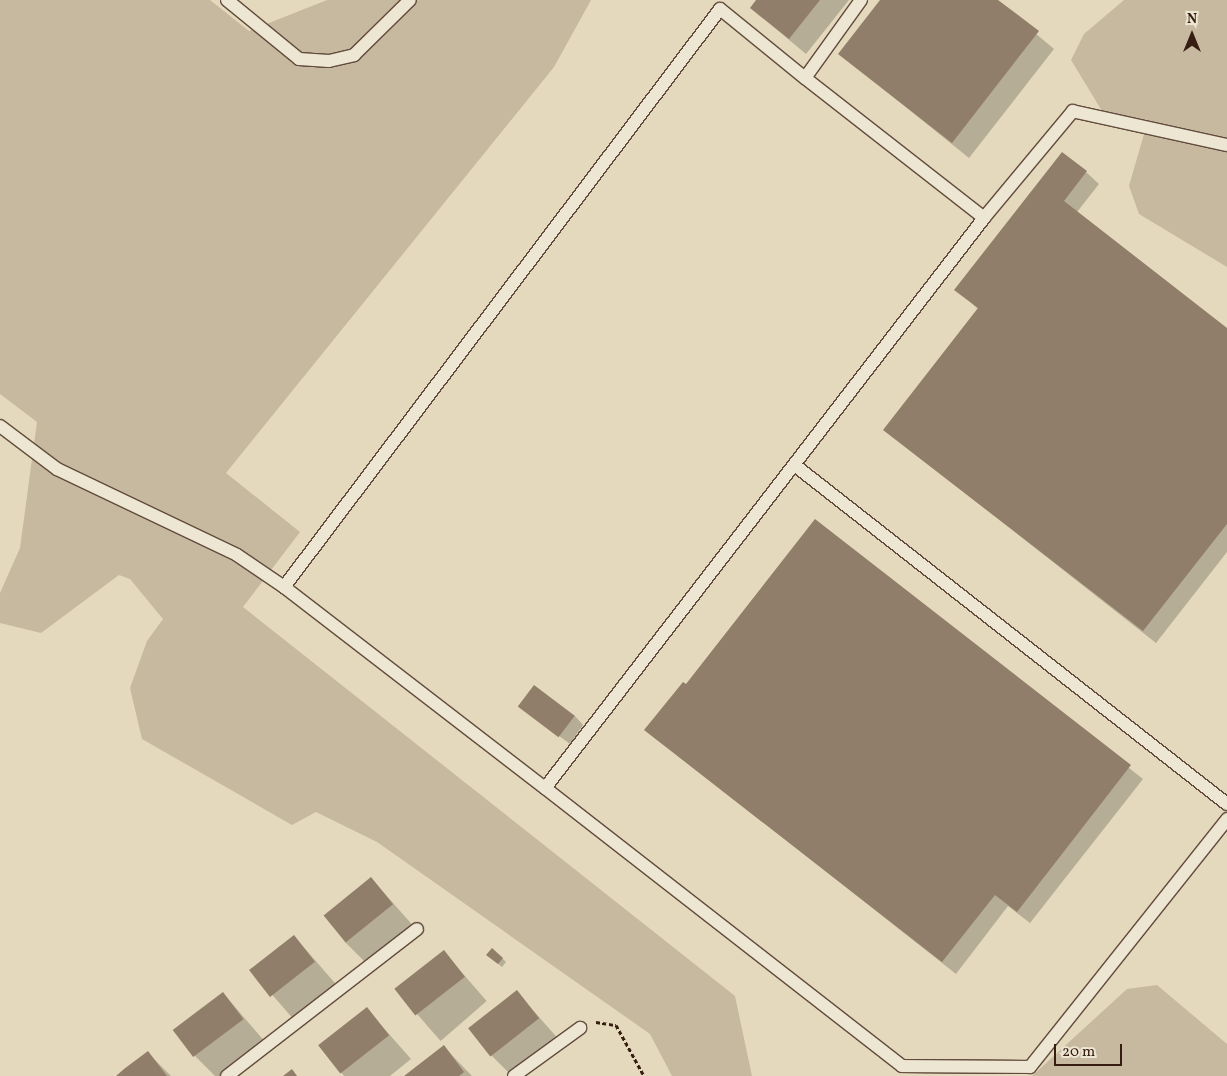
<!DOCTYPE html>
<html>
<head>
<meta charset="utf-8">
<style>
	body { margin:0 }
	#map { position:relative; width:1227px; height:1076px; overflow:hidden; background:#e4d9bc; font-family:Vollkorn,serif }
	div>[style] { position:absolute }
	[style*='--x'] { left:calc(var(--x)*1px); top:calc(var(--y)*1px); width:calc(var(--w)*1px); rotate:calc(var(--a)*1deg) }
	.green>* { inset:0; background:#c6b99f }
	.shadow>* { inset:0; background:#0003; transform-origin:0 0 }
	.building>* { inset:0; background:#907e6a; transform-origin:0 0 }
	.path>* { height:3px; margin-top:-1.5px; transform-origin:0; background:repeating-linear-gradient(90deg,#361c11 0 4px,transparent 0 6.5px) }
	.roads { filter:drop-shadow(1px 0 #624b3c) drop-shadow(-1px 0 #624b3c) drop-shadow(0 1px #624b3c) drop-shadow(0 -1px #624b3c) }
	.lane>* { height:12px; margin:-6px; padding:0 6px; transform-origin:6px; border-radius:6px; background:#ede6d3 }
	span { translate:-50% -50%; white-space:nowrap; text-align:center; line-height:1.15; -webkit-text-stroke:4.5px #ede6d3; paint-order:stroke }
	.north { position:absolute; left:1167px; top:10px; width:50px; height:50px; -webkit-text-stroke:4px #ede6d3; paint-order:stroke; rotate:0deg; font-size:14px; font-weight:700; line-height:20px; text-align:center; color:#361c11 }
	.north::after { content:''; display:block; margin:auto; width:18px; height:22px; background:#361c11; clip-path:polygon(50% 0,100% 100%,50% 72%,0 100%) }
	.scale { position:absolute; left:1054px; top:1044px; width:68px; height:22px; box-sizing:border-box; border:2px solid #361c11; border-top:0; padding-left:6px; font-size:15px; line-height:18px; white-space:nowrap; color:#361c11; -webkit-text-stroke:4px #ede6d3; paint-order:stroke }
</style>
</head>
<body>
<div id="map">
	<div class="green">
		<div style="clip-path:polygon(0 0,210px 0,249px 31px,327px 0,591px 0,554px 67px,226px 473px,300px 532px,243px 607px,735px 996px,752px 1076px,672px 1076px,650px 1034px,377px 842px,316px 812px,292px 825px,142px 739px,130px 688px,147px 641px,163px 619px,130px 579px,119px 575px,41px 633px,0 623px,0 593px,20px 548px,37px 422px,0 394px)"></div>
		<div style="clip-path:polygon(1124px 0,1227px 0,1227px 267px,1139px 214px,1129px 186px,1148px 120px,1102px 111px,1071px 60px,1084px 34px)"></div>
		<div style="clip-path:polygon(1157px 985px,1227px 1044px,1227px 1076px,1032px 1076px,1127px 989px)"></div>
	</div>
	<div class="shadow">
		<div style="clip-path:polygon(758px 0,849px 0,806px 54px,751px 8px)"></div>
		<div style="clip-path:polygon(882px 0,996px 0,1054px 49px,969px 158px,840px 54px)"></div>
		<div style="clip-path:polygon(1086px 172px,1099px 184px,1077px 212px,1227px 329px,1227px 552px,1156px 643px,885px 430px,979px 310px,956px 289px)"></div>
		<div style="clip-path:polygon(815px 520px,1143px 779px,1030px 923px,1008px 906px,956px 974px,646px 730px,687px 686px)"></div>
		<div style="clip-path:polygon(520px 707px,575px 716px,583px 725px,570px 744px)"></div>
		<div style="clip-path:polygon(371px 878px,416px 929px,369px 966px,345px 942px)"></div>
		<div style="left:294px;top:936px;width:67px;height:55px;rotate:49deg"></div>
		<div style="left:444px;top:952px;width:65px;height:61px;rotate:49deg"></div>
		<div style="clip-path:polygon(502px 958px,506px 962px,502px 967px,492px 959px)"></div>
		<div style="clip-path:polygon(517px 992px,561px 1042px,512px 1076px,491px 1055px)"></div>
		<div style="clip-path:polygon(223px 993px,266px 1043px,224px 1076px,215px 1076px,195px 1056px)"></div>
		<div style="clip-path:polygon(367px 1009px,411px 1059px,390px 1076px,344px 1076px,320px 1046px)"></div>
		<div style="clip-path:polygon(444px 1047px,472px 1076px,406px 1076px)"></div>
		<div style="clip-path:polygon(148px 1053px,171px 1076px,118px 1076px)"></div>
	</div>
	<div class="building">
		<div style="clip-path:polygon(756px 0,820px 0,789px 39px,750px 8px)"></div>
		<div style="clip-path:polygon(880px 0,998px 0,1039px 31px,952px 143px,838px 54px)"></div>
		<div style="clip-path:polygon(1062px 152px,1087px 171px,1064px 201px,1227px 328px,1227px 524px,1143px 631px,883px 430px,978px 308px,954px 290px)"></div>
		<div style="clip-path:polygon(815px 519px,1131px 765px,1017px 912px,995px 895px,942px 962px,644px 730px,683px 682px,686px 684px)"></div>
		<div style="left:534px;top:685px;width:51px;height:27px;rotate:37deg"></div>
		<div style="left:371px;top:877px;width:35px;height:61px;rotate:51deg"></div>
		<div style="left:294px;top:935px;width:34px;height:57px;rotate:52deg"></div>
		<div style="clip-path:polygon(492px 948px,503px 958px,498px 964px,486px 955px)"></div>
		<div style="left:444px;top:950px;width:34px;height:63px;rotate:52deg"></div>
		<div style="left:517px;top:990px;width:36px;height:62px;rotate:52deg"></div>
		<div style="left:223px;top:992px;width:34px;height:63px;rotate:53deg"></div>
		<div style="left:367px;top:1007px;width:36px;height:62px;rotate:52deg"></div>
		<div style="clip-path:polygon(444px 1045px,464px 1072px,459px 1076px,404px 1076px)"></div>
		<div style="clip-path:polygon(148px 1051px,167px 1076px,116px 1076px,124px 1069px)"></div>
		<div style="clip-path:polygon(292px 1069px,297px 1076px,283px 1076px)"></div>
	</div>
	<div class="path">
		<div style="--x:596;--y:1022;--w:20;--a:9"></div>
		<div style="--x:616;--y:1025;--w:58;--a:61.2"></div>
	</div>
	<div class="roads">
		<div class="lane">
			<div style="--x:227;--y:0;--w:93;--a:39.3"></div>
			<div style="--x:299;--y:59;--w:30;--a:4"></div>
			<div style="--x:329;--y:61;--w:26;--a:-13"></div>
			<div style="--x:354;--y:55;--w:78;--a:-44.5"></div>
			<div style="--x:861;--y:0;--w:96;--a:125.7"></div>
			<div style="--x:805;--y:78;--w:227;--a:38"></div>
			<div style="--x:1227;--y:145;--w:158;--a:-167.6"></div>
			<div style="--x:1073;--y:111;--w:139;--a:129.8"></div>
			<div style="--x:984;--y:218;--w:719;--a:127.6"></div>
			<div style="--x:545;--y:788;--w:452;--a:37.9"></div>
			<div style="--x:902;--y:1066;--w:128;--a:0.4"></div>
			<div style="--x:1030;--y:1067;--w:317;--a:-51.5"></div>
			<div style="--x:0;--y:426;--w:71;--a:37"></div>
			<div style="--x:57;--y:469;--w:199;--a:25.5"></div>
			<div style="--x:237;--y:555;--w:57;--a:34.2"></div>
			<div style="--x:797;--y:467;--w:546;--a:38.09"></div>
			<div style="--x:545;--y:788;--w:329;--a:-142.4"></div>
			<div style="--x:284;--y:587;--w:724;--a:-52.97"></div>
			<div style="--x:720;--y:9;--w:109;--a:39.1"></div>
			<div style="--x:227;--y:1076;--w:240;--a:-37.7"></div>
			<div style="--x:514;--y:1076;--w:82;--a:-36"></div>
		</div>
	</div>
	<div class="north">N</div>
	<div class="scale">20 m</div>
</div>
</body>
</html>
